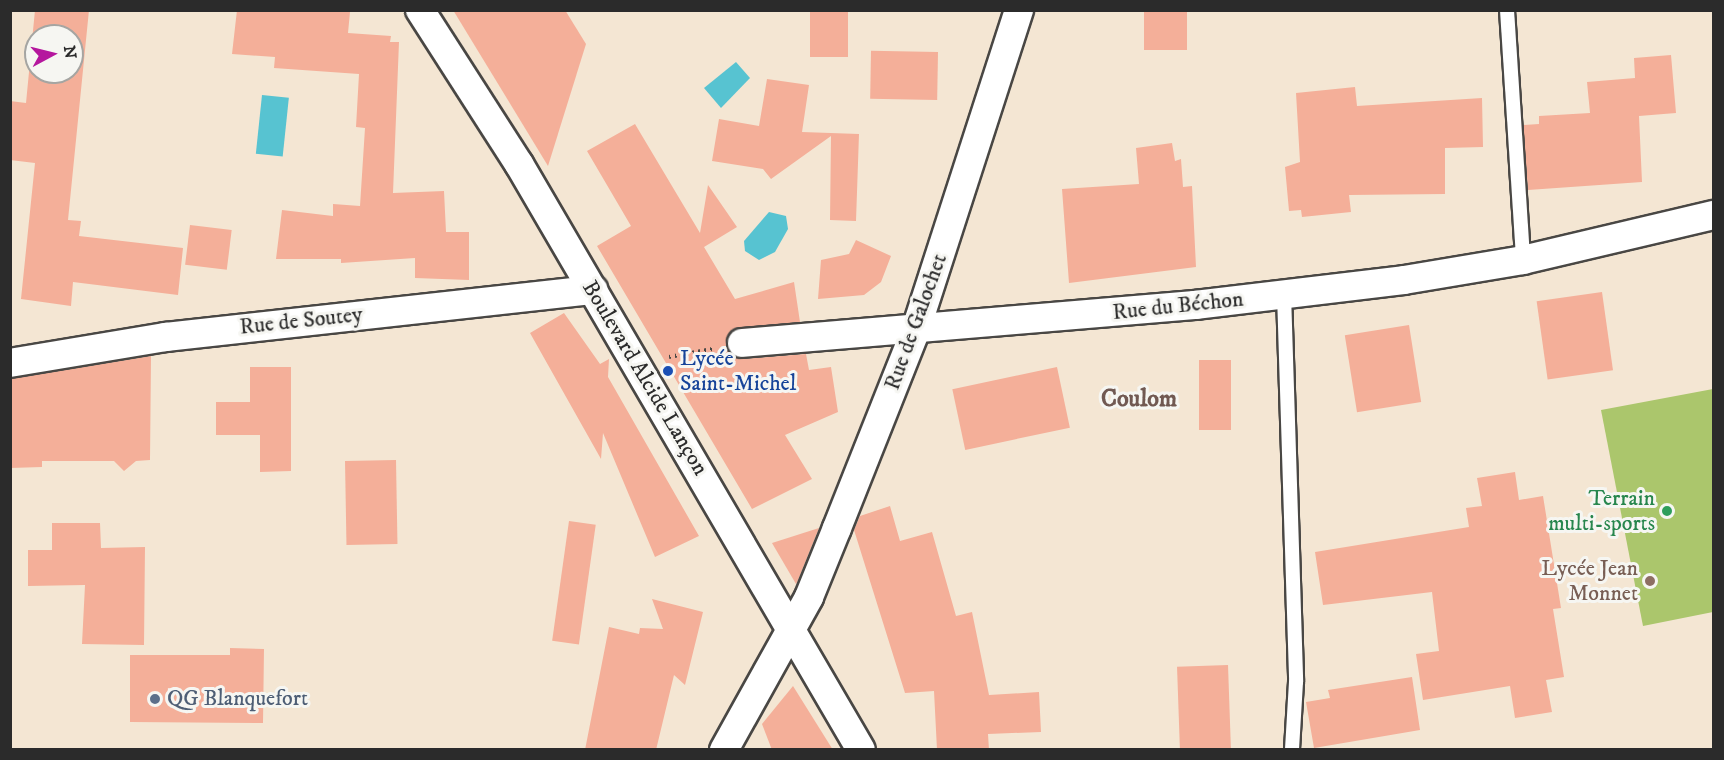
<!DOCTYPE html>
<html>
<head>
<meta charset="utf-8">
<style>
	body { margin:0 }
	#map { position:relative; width:1724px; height:760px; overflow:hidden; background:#f4e6d3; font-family:"IM FELL DW Pica",serif }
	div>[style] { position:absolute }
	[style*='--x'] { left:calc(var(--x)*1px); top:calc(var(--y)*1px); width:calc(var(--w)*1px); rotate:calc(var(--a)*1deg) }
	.green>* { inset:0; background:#abc66c }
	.water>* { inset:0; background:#57c3d1; transform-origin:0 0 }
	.building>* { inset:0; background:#f4af99; transform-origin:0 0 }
	.path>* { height:4px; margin-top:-2px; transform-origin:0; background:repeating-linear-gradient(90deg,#494744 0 1.5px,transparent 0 6px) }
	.roads { filter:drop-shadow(2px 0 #494744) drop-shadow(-2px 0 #494744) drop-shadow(0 2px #494744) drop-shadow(0 -2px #494744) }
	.lane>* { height:14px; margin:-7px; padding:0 7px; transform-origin:7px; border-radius:7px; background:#fff }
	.street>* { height:28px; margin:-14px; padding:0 14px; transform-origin:14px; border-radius:14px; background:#fff }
	.dots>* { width:16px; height:16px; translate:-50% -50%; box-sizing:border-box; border:3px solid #f6f6f2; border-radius:50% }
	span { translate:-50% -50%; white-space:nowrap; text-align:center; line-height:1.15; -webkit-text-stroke:6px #f6f6f2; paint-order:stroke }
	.street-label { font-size:22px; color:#2b2b2b }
	.transit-label { font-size:22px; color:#164399 }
	.left { translate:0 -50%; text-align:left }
	.leisure-label { font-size:22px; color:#27864d }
	.right { translate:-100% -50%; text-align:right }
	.education-label { font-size:22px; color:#785e54 }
	.service-label { font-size:22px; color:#4e5e75 }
	.neighbourhood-label { font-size:24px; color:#715952; font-weight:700 }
	.frame { position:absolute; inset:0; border:12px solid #2b2b2b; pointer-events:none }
	.north { position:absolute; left:24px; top:24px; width:60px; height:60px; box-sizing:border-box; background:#f6f6f2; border:2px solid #a5a5a2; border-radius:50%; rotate:83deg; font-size:16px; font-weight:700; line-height:24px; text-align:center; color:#2b2b2b }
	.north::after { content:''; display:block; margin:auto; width:21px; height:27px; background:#b5179e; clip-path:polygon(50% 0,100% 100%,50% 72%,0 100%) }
</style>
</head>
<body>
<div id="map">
	<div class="green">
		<div style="clip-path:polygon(1713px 389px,1713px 612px,1643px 626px,1601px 410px)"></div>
	</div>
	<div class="water">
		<div style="clip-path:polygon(736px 62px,750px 78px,721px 108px,704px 88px)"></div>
		<div style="left:262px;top:95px;width:27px;height:59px;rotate:6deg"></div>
		<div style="clip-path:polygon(769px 212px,786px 216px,788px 229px,775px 252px,759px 260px,745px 251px,744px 241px)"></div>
	</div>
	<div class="building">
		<div style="clip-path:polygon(evenodd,35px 10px,89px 10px,68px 220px,81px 221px,79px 236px,183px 248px,178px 295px,73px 282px,71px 306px,21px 299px,35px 163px,10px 160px,10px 101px,26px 103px,35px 10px,36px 36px,72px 36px,72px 72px,36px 72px,36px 36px)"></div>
		<div style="clip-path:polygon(237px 10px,350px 12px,348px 33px,391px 36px,390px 42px,399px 42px,393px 193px,444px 191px,446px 232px,469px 232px,469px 280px,415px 278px,415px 258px,341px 263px,341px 259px,276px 259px,282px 210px,333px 216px,333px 204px,360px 206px,365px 128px,356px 127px,359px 74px,274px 68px,275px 57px,232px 54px)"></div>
		<div style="clip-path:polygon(453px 10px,565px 10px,586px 44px,548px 166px)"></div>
		<div style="left:810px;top:10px;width:38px;height:47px"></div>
		<div style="left:1144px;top:10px;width:43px;height:40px"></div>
		<div style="left:938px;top:52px;width:48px;height:67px;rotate:91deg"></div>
		<div style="clip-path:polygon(1671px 55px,1676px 113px,1639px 116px,1642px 182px,1528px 190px,1523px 125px,1539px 124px,1539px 116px,1590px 113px,1587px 82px,1635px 78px,1634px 58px)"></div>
		<div style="clip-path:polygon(767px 79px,809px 85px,802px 132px,859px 134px,856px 221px,830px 220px,831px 136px,771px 179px,763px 169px,712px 161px,719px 119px,759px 126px)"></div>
		<div style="clip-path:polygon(1355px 87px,1357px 106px,1482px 98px,1483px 147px,1445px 148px,1445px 194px,1349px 195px,1351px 212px,1302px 217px,1301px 210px,1289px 211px,1285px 167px,1300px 162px,1296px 93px)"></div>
		<div style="clip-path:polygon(635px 124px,700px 233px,708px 185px,737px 227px,704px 247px,735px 299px,794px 282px,800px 322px,733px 329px,727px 337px,729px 353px,743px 359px,806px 354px,809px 370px,831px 367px,838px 412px,785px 435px,812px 479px,752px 509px,597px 246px,631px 226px,587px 151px)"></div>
		<div style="clip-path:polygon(1172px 143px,1175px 161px,1181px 159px,1183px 187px,1192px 186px,1196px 267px,1069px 283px,1062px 189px,1139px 184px,1136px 148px)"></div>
		<div style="left:190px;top:225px;width:42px;height:40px;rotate:7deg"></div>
		<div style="clip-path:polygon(856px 240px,891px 256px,881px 282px,864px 295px,818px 299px,821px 260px,849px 254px)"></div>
		<div style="left:1602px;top:292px;width:79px;height:66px;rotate:82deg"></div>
		<div style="clip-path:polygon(564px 313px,600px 364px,609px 359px,608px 377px,699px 536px,655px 557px,603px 433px,601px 459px,530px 333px)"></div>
		<div style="left:1409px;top:325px;width:78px;height:65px;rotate:81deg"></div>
		<div style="clip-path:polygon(151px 356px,150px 460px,136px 461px,124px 471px,114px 461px,42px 461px,42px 467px,10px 468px,10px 379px)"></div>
		<div style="left:1199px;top:360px;width:32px;height:70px"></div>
		<div style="clip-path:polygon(250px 367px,291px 367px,291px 471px,260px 472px,260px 435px,216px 435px,216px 402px,250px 402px)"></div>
		<div style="left:1057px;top:367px;width:62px;height:107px;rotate:78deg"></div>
		<div style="left:396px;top:460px;width:84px;height:51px;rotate:89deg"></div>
		<div style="clip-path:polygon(1515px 472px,1519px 500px,1543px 496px,1561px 608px,1553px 609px,1564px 677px,1546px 680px,1552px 712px,1515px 718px,1510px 686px,1423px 700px,1416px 654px,1439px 651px,1432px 592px,1323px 605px,1315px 552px,1469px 527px,1466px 508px,1482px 506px,1477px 478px)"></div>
		<div style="clip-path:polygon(890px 506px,900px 541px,932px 532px,956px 616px,972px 612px,989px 695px,1039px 692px,1041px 732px,988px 734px,989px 750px,937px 750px,934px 691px,905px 693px,854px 530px,860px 516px)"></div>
		<div style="left:569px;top:521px;width:27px;height:121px;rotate:8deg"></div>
		<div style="clip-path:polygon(52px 523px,100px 523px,101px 548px,145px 547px,144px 645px,82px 644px,85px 585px,28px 586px,28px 550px,52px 550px)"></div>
		<div style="clip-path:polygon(819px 528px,798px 580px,796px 584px,772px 543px)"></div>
		<div style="clip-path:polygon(652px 599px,703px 612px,685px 685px,674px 675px,656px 750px,585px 750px,609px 627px,639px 634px,640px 628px,663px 629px)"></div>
		<div style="clip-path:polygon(230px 648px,264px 649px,263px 723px,130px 722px,130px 655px,230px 655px)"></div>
		<div style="left:1228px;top:665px;width:85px;height:51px;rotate:88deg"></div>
		<div style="clip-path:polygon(1412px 677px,1420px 730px,1314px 748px,1306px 702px,1330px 698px,1328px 690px)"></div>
		<div style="clip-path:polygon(793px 686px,833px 750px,772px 750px,762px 724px)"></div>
	</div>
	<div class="path">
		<div style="--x:669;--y:357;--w:44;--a:-10.5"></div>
	</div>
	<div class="roads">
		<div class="lane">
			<div style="--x:1507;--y:10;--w:251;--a:86.3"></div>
			<div style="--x:1284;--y:294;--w:388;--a:88.2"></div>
			<div style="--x:1296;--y:682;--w:68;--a:93.4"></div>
		</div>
		<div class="street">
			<div style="--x:420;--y:10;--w:183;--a:57.3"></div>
			<div style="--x:519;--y:164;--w:678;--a:59.73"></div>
			<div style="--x:742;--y:343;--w:455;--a:-4.8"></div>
			<div style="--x:1195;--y:305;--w:210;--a:-6.8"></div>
			<div style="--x:1404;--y:280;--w:121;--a:-9.5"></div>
			<div style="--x:1523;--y:260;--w:196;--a:-13.3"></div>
			<div style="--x:10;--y:363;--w:158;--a:-9.5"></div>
			<div style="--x:166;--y:337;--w:430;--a:-6.3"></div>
			<div style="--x:724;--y:750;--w:175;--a:-60.9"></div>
			<div style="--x:809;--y:597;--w:74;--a:-67.9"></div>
			<div style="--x:837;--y:528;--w:214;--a:-68.3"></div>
			<div style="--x:916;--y:329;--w:335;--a:-72.1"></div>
		</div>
	</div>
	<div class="dots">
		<div style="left:668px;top:371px;background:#1a4fb4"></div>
		<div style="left:1667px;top:511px;background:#2e9e5b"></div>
		<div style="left:1650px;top:581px;background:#8d6e63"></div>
		<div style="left:155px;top:699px;background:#5c6f8a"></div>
	</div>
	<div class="street-label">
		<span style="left:1178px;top:306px;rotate:-6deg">Rue du Béchon</span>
		<span style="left:301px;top:321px;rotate:-6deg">Rue de Soutey</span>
		<span style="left:916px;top:322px;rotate:-70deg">Rue de Galochet</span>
		<span style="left:645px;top:378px;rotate:59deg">Boulevard Alcide Lançon</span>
	</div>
	<div class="transit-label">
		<span class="left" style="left:680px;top:371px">Lycée<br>Saint-Michel</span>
	</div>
	<div class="leisure-label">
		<span class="right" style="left:1655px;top:511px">Terrain<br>multi-sports</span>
	</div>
	<div class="education-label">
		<span class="right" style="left:1638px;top:581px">Lycée Jean<br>Monnet</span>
	</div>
	<div class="service-label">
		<span class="left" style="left:167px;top:699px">QG Blanquefort</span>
	</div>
	<div class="neighbourhood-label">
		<span style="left:1139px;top:400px">Coulom</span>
	</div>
	<div class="frame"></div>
	<div class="north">N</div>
</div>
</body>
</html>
